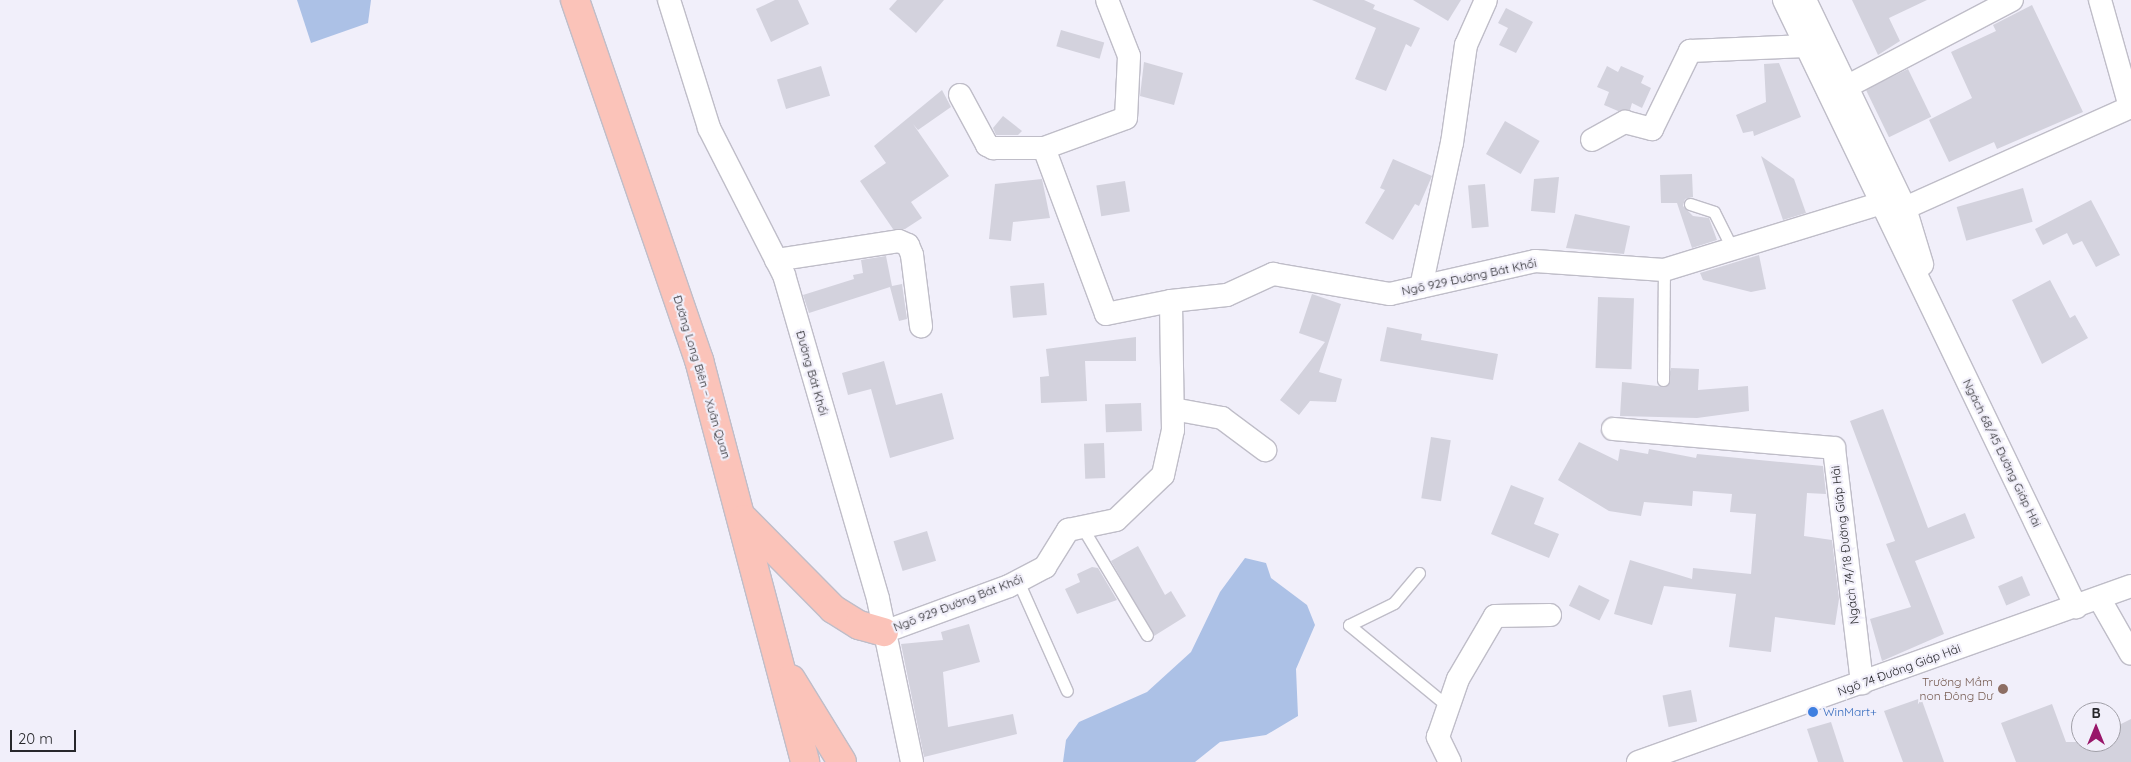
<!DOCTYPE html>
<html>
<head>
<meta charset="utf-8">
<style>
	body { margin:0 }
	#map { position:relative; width:2131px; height:762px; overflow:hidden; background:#f1effa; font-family:Quicksand,sans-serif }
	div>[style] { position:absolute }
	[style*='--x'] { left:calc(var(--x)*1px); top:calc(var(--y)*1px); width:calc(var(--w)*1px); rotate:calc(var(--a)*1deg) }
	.water>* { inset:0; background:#acc1e6 }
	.building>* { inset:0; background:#d3d2dd; transform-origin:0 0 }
	.roads { filter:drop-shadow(1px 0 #bfbdc8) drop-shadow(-1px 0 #bfbdc8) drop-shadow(0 1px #bfbdc8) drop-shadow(0 -1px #bfbdc8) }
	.lane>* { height:11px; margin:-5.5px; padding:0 5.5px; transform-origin:5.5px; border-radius:5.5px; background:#fff }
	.street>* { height:22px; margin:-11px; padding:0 11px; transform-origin:11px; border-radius:11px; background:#fff }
	.primary>* { height:28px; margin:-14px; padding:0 14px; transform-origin:14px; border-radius:14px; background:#fbc3b9 }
	.dots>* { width:14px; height:14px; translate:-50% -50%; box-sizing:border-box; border:2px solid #f1effa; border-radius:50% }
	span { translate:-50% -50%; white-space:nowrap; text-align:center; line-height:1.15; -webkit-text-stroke:4.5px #f1effa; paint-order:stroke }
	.street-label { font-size:12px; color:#27272b }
	.education-label { font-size:12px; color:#785e54 }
	.right { translate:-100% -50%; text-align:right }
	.shop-label { font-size:12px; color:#366cbe }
	.left { translate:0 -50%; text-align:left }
	.north { position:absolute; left:2071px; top:702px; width:50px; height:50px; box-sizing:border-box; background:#f1effa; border:1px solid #a09fa7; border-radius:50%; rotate:0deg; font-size:14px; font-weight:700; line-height:20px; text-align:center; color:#27272b }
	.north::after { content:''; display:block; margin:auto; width:18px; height:22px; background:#99166a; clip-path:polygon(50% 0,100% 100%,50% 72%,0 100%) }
	.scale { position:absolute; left:10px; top:730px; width:66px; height:22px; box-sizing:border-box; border:2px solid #27272b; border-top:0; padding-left:6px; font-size:15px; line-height:18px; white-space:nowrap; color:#27272b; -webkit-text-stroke:4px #f1effa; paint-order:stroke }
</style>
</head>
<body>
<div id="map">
	<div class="water">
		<div style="clip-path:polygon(297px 0,371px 0,368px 23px,311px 43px)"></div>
		<div style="clip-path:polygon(1245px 558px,1266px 563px,1271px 578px,1307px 605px,1315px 625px,1296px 669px,1298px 716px,1266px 735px,1220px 742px,1195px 762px,1063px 762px,1066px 740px,1079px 722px,1147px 692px,1191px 652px,1220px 592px)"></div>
	</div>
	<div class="building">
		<div style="clip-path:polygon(775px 0,798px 0,809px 24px,771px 42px,756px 9px)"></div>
		<div style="clip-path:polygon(897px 0,944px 0,916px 33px,889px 9px)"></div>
		<div style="clip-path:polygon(1312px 0,1364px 0,1375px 5px,1373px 9px,1420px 28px,1411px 47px,1406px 44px,1386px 91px,1355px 79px,1376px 28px)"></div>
		<div style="clip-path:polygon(1413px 0,1461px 0,1448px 21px)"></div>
		<div style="clip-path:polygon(1852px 0,1927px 0,1889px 18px,1900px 41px,1878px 55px)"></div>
		<div style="clip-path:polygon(2032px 5px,2083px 112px,1997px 149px,1994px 142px,1949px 162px,1929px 120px,1972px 98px,1951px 52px,1996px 31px,1993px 25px)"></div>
		<div style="clip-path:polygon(1506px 8px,1533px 22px,1516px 53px,1499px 45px,1508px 28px,1498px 23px)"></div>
		<div style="left:1061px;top:30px;width:45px;height:17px;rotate:16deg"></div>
		<div style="clip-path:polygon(1144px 62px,1183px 73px,1174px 105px,1140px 96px)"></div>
		<div style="clip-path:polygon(1779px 63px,1801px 117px,1754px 136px,1753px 131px,1743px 133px,1736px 115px,1766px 102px,1764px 64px)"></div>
		<div style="left:821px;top:66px;width:31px;height:46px;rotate:73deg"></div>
		<div style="clip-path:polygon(1607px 66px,1618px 72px,1621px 66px,1644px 76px,1641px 83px,1651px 88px,1642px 108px,1632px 103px,1630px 110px,1618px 111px,1604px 105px,1609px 92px,1597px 87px)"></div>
		<div style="left:1908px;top:69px;width:53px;height:47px;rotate:64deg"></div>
		<div style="clip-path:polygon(942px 90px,951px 107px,918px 130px,913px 124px,949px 176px,911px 202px,922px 218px,905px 229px,893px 229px,860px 181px,886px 163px,874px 146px)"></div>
		<div style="clip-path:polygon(1003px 116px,1022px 131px,1018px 135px,996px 135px,993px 128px)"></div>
		<div style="left:1505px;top:121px;width:40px;height:38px;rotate:30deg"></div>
		<div style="clip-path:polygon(1761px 156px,1794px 179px,1806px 213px,1783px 220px)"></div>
		<div style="clip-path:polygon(1393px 159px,1432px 176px,1419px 206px,1415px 204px,1393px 240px,1365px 223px,1385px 190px,1380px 188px)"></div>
		<div style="clip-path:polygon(1692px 174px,1693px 197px,1685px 199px,1683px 206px,1693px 216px,1709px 218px,1717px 240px,1692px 248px,1677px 203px,1661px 203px,1660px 175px)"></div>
		<div style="clip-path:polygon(1559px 177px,1555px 213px,1531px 211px,1534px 179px)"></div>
		<div style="clip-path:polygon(1042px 179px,1050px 218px,1013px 222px,1011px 241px,989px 239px,995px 184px)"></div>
		<div style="left:1125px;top:181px;width:31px;height:29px;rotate:81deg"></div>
		<div style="left:1485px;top:184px;width:43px;height:17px;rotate:85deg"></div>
		<div style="left:2023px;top:188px;width:35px;height:69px;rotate:74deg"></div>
		<div style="clip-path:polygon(2091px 200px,2120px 255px,2096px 267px,2082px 241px,2073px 245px,2067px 233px,2043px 245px,2035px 229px)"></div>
		<div style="clip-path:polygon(1575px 214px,1630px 226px,1624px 254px,1566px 248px)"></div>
		<div style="clip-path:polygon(1759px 255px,1766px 289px,1751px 292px,1703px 280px,1700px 273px)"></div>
		<div style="clip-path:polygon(886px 256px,892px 286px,902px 284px,907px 319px,899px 321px,890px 287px,809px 313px,803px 295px,854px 279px,853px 275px,863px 273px,861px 260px)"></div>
		<div style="clip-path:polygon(2050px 280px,2070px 318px,2075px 315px,2088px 338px,2042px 364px,2012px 300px)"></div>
		<div style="left:1044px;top:283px;width:32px;height:34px;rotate:85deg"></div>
		<div style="clip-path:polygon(1312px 294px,1341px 304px,1319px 372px,1342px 379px,1336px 402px,1310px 401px,1299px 415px,1280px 400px,1325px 342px,1299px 333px)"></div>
		<div style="left:1598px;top:297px;width:36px;height:71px;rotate:2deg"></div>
		<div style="clip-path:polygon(1387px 327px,1422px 334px,1421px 340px,1498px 354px,1493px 380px,1380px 361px)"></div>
		<div style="clip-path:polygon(1136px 337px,1136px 361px,1085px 361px,1087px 401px,1041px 403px,1040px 377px,1049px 376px,1046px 349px)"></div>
		<div style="clip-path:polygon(884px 361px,896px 405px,942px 393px,954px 439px,890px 458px,871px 389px,848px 395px,842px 373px)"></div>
		<div style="clip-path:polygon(1671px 368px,1699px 369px,1698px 390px,1748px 386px,1749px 411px,1697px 418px,1620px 416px,1622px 382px,1666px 387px)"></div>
		<div style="left:1141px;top:403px;width:28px;height:36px;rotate:88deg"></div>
		<div style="clip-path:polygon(1883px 409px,1928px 528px,1965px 513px,1975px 538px,1915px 561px,1944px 634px,1882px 661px,1870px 619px,1911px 607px,1886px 544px,1895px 541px,1850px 421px)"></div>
		<div style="left:1431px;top:437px;width:20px;height:62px;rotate:9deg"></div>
		<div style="clip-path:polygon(1579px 442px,1618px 461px,1620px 449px,1648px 454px,1649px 449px,1696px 458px,1697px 454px,1823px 466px,1826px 494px,1807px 493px,1804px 536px,1832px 540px,1839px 599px,1835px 625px,1775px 617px,1771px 652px,1729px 647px,1736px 594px,1664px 586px,1652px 625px,1614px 614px,1630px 560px,1692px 579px,1693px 568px,1751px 574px,1756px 514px,1730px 512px,1732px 494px,1693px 491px,1692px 506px,1644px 502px,1641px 516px,1609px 511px,1558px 480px)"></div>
		<div style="left:1104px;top:443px;width:35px;height:20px;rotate:88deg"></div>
		<div style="clip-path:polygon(1511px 485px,1544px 498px,1534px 524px,1559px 534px,1549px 558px,1491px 534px)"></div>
		<div style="left:927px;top:531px;width:31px;height:35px;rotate:73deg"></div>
		<div style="clip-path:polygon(1138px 546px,1165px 595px,1171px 591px,1186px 616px,1154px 636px,1111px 561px)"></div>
		<div style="clip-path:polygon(1092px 567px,1098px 568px,1117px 600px,1077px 614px,1065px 589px,1080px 582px,1077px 574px)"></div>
		<div style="left:2022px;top:576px;width:21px;height:26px;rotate:67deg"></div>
		<div style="left:1579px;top:585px;width:34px;height:23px;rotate:26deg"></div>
		<div style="clip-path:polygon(969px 624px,980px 662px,943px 672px,948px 727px,1013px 714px,1017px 734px,924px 757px,901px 644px,943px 640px,941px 632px)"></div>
		<div style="left:1691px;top:690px;width:32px;height:29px;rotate:79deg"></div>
		<div style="clip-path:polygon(1921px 698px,1944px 762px,1903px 762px,1884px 711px)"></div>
		<div style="clip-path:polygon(2052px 704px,2066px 742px,2111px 742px,2111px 729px,2131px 719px,2131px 762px,2016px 762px,2001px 723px)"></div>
		<div style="clip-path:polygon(1831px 722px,1844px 762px,1818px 762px,1807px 729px)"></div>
	</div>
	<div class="roads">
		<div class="lane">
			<div style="--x:1690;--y:204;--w:25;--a:18"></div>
			<div style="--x:1714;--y:212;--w:40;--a:63.4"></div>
			<div style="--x:1663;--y:380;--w:110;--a:-89.5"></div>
			<div style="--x:1082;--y:527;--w:126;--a:59"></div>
			<div style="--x:1419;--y:573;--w:39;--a:130"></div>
			<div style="--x:1394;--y:603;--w:50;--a:153.9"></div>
			<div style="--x:1349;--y:625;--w:129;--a:39.4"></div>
			<div style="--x:1018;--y:581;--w:120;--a:66"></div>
		</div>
		<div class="street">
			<div style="--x:669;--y:0;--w:134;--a:72.6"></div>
			<div style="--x:709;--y:128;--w:165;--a:63"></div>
			<div style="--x:784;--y:275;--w:337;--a:73.8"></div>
			<div style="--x:878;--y:599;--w:167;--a:78.2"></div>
			<div style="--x:1784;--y:0;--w:674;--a:64.31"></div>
			<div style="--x:1805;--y:0;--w:231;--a:64.3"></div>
			<div style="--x:1905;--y:208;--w:59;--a:73.1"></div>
			<div style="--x:2100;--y:0;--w:111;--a:74.3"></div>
			<div style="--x:1848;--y:86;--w:185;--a:-27.7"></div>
			<div style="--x:960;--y:95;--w:57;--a:61.6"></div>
			<div style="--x:987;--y:145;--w:7;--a:27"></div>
			<div style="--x:993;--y:148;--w:51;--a:0"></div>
			<div style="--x:1044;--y:148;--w:87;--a:-20.1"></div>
			<div style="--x:1126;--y:118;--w:62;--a:-87.2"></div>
			<div style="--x:1129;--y:56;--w:60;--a:-111.4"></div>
			<div style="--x:1592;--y:140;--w:38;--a:-29"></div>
			<div style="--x:1625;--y:122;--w:28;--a:15"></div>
			<div style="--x:1652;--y:129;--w:87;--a:-64"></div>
			<div style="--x:1690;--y:51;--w:116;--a:-2.5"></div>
			<div style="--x:1044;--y:148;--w:177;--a:69.5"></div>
			<div style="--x:1106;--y:314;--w:66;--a:-11.3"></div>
			<div style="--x:1905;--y:208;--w:248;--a:-24.1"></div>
			<div style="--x:776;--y:260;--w:124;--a:-8.8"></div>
			<div style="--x:899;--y:241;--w:10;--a:24"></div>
			<div style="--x:908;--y:245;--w:11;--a:68"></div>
			<div style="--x:912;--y:255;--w:72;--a:82.8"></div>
			<div style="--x:1421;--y:287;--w:147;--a:-77.9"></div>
			<div style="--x:1452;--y:143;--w:99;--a:-81.9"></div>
			<div style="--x:1466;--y:45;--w:49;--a:-66"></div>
			<div style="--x:1173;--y:409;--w:50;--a:10.4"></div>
			<div style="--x:1222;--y:418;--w:54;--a:36.7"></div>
			<div style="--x:1613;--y:429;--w:222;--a:4.9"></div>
			<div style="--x:1834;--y:448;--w:237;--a:83.2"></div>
			<div style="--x:2099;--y:598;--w:64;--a:60.3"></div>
			<div style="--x:884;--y:632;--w:133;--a:-20.2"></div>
			<div style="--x:1009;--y:586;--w:41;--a:-27.8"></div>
			<div style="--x:1045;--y:567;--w:44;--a:-58.1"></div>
			<div style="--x:1068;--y:530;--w:49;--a:-11.8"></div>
			<div style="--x:1116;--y:520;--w:65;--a:-43.8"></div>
			<div style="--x:1163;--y:475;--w:46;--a:-77.5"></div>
			<div style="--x:1173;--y:430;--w:129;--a:-90.9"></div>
			<div style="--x:1171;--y:301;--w:56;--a:-6.1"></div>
			<div style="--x:1227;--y:295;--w:51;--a:-24.5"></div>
			<div style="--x:1273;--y:274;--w:119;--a:9.7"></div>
			<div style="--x:1390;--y:294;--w:149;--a:-12.8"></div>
			<div style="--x:1535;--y:261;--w:129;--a:4"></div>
			<div style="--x:1664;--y:270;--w:228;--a:-17.1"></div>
			<div style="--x:1450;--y:762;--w:28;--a:-116"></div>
			<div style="--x:1438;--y:737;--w:61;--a:-71"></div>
			<div style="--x:1458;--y:679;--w:73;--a:-59.6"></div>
			<div style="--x:1495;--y:616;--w:55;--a:-1"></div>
			<div style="--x:1638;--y:762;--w:523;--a:-19.65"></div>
		</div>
		<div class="primary">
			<div style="--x:575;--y:0;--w:381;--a:71"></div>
			<div style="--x:699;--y:360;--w:416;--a:75.2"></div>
			<div style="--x:744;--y:519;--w:127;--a:45.3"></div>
			<div style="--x:833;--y:609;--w:31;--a:32"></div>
			<div style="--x:859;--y:625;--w:26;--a:16"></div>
			<div style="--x:791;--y:679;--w:97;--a:58.4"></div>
		</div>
	</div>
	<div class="dots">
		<div style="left:2003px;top:689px;background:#8d6e63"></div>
		<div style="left:1813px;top:712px;background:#3f7fe0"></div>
	</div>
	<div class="street-label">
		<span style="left:1469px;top:277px;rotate:-12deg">Ngõ 929 Đường Bát Khối</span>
		<span style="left:812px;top:373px;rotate:74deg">Đường Bát Khối</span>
		<span style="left:702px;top:377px;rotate:73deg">Đường Long Biên – Xuân Quan</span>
		<span style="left:2002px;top:453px;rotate:64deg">Ngách 68/45 Đường Giáp Hải</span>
		<span style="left:1845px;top:545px;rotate:-97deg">Ngách 74/18 Đường Giáp Hải</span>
		<span style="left:958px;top:603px;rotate:-21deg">Ngõ 929 Đường Bát Khối</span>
		<span style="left:1899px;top:670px;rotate:-20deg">Ngõ 74 Đường Giáp Hải</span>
	</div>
	<div class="education-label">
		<span class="right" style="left:1993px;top:689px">Trường Mầm<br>non Đông Dư</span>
	</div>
	<div class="shop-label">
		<span class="left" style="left:1823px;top:712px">WinMart+</span>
	</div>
	<div class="north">B</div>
	<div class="scale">20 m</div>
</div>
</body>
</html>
